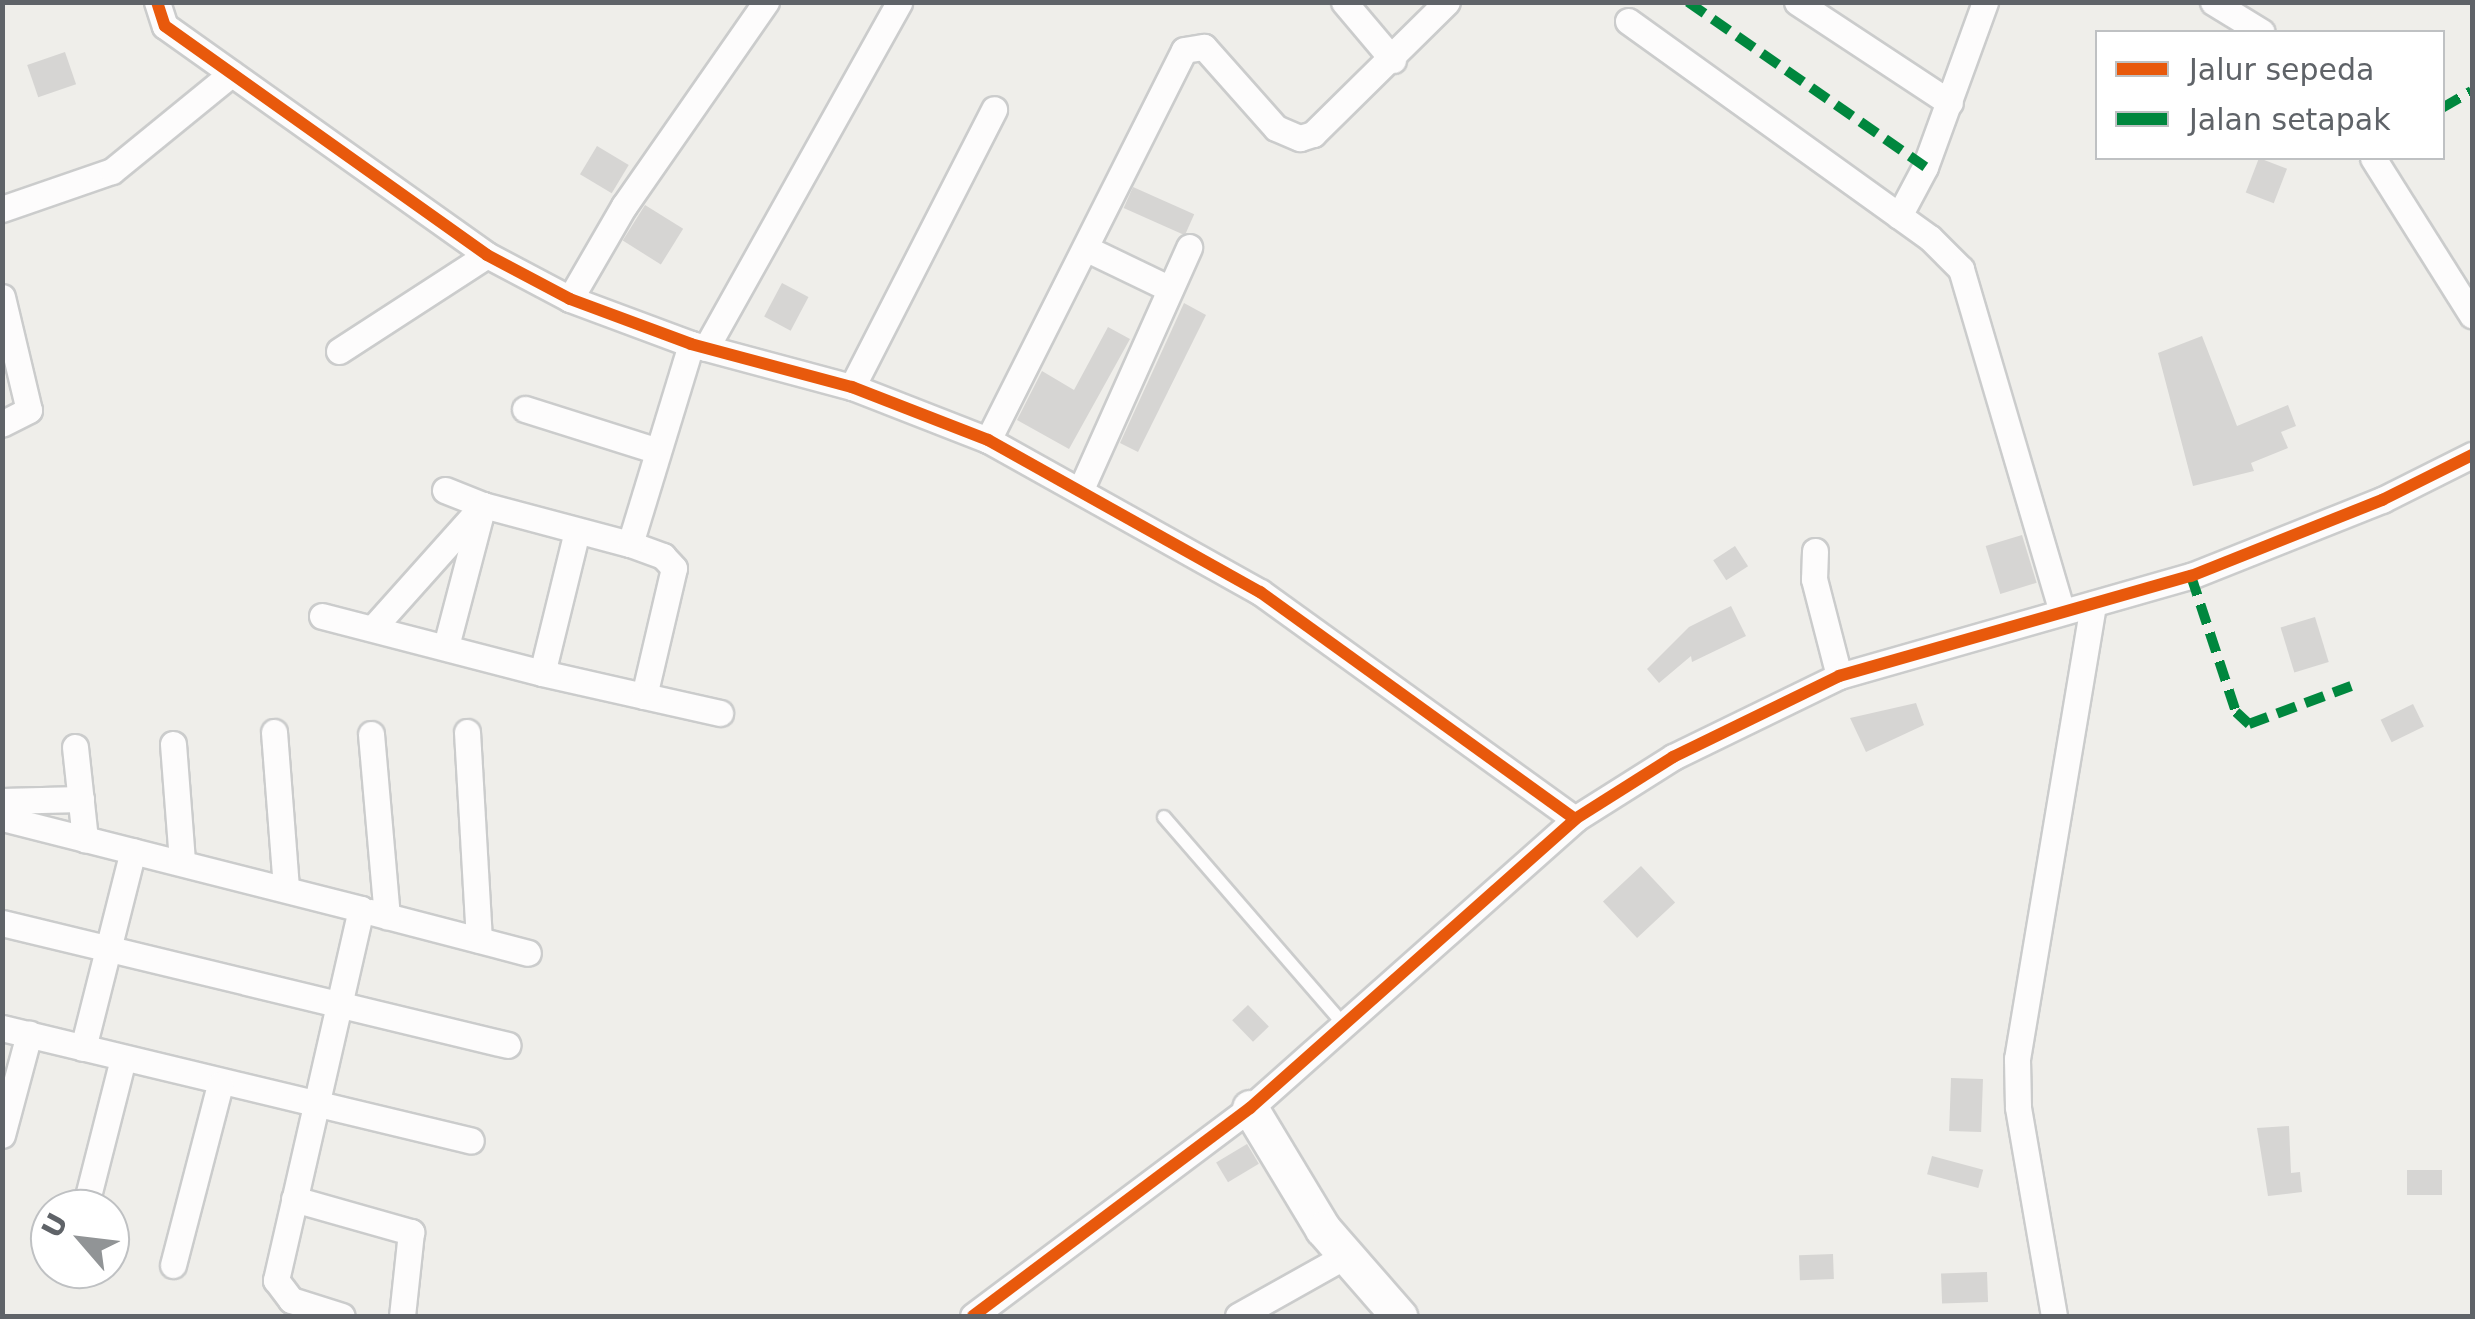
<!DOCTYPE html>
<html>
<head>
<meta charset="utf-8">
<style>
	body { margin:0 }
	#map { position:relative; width:2475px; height:1319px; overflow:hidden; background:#efeeea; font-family:"DejaVu Sans",sans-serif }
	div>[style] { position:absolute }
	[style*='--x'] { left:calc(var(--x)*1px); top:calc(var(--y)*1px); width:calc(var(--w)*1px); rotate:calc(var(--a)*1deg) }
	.building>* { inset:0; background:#d6d5d3; transform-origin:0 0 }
	.roads { filter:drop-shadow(2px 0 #cbcccc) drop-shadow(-2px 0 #cbcccc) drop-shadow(0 2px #cbcccc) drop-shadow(0 -2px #cbcccc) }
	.lane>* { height:12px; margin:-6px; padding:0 6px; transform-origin:6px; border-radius:6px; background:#fdfcfc }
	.street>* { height:25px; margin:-12.5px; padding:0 12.5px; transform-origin:12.5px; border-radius:12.5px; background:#fdfcfc }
	.secondary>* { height:35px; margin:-17.5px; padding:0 17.5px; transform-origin:17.5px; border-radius:17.5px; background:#fdfcfc }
	.quiet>* { height:10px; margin-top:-5px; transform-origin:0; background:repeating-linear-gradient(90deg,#00873e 0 20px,transparent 0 30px) }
	.cycleway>* { height:12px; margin:-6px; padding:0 6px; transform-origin:6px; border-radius:6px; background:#e8590c }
	span { translate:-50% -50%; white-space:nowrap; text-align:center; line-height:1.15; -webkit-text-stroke:8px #fff; paint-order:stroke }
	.frame { position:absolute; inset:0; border:5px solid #5f6368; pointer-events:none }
	.legend { position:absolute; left:2095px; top:30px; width:350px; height:130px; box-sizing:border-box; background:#fff; border:2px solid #bfc1c3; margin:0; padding:12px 18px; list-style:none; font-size:30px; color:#5f6368 }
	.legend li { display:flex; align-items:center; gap:20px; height:50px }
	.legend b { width:50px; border:2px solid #bfc1c3 }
	.north { position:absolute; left:30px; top:1189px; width:100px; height:100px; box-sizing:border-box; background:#fff; border:2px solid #bfc1c3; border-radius:50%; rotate:298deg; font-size:28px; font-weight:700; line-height:40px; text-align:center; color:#5f6368 }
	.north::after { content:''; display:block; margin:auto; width:35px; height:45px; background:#919496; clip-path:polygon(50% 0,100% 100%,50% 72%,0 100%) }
</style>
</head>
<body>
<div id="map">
	<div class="building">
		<div style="left:65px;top:52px;width:34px;height:40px;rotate:71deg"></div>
		<div style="left:597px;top:146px;width:37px;height:33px;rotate:31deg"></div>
		<div style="left:2259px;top:158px;width:30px;height:37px;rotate:21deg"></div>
		<div style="left:1133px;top:187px;width:67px;height:23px;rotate:24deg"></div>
		<div style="left:645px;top:205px;width:45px;height:42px;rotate:32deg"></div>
		<div style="left:782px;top:283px;width:30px;height:38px;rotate:28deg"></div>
		<div style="clip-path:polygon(1184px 303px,1206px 315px,1138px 452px,1120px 443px)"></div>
		<div style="clip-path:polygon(1108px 327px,1130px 339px,1069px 449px,1017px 420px,1042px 371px,1074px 390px)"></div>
		<div style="clip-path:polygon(2202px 336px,2237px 426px,2288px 405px,2296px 426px,2281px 432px,2288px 448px,2251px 463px,2254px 471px,2193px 486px,2158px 353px)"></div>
		<div style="left:2022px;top:535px;width:50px;height:38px;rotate:73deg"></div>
		<div style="left:1735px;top:546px;width:24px;height:26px;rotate:57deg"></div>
		<div style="clip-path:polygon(1731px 606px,1746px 636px,1692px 662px,1691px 656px,1659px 683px,1647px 669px,1689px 627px)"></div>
		<div style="left:2315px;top:617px;width:47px;height:36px;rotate:73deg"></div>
		<div style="clip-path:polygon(1916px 703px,1924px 725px,1866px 752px,1850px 718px)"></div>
		<div style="left:2413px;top:704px;width:25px;height:36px;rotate:64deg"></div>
		<div style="left:1641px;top:866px;width:50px;height:52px;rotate:47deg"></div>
		<div style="left:1248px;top:1005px;width:30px;height:22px;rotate:46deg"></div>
		<div style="left:1951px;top:1078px;width:32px;height:53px;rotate:2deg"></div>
		<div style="clip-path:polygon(2289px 1126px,2291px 1173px,2300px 1172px,2302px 1192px,2268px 1196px,2257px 1128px)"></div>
		<div style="left:1247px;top:1144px;width:23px;height:36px;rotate:59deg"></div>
		<div style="left:1932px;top:1156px;width:53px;height:19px;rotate:15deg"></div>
		<div style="left:2407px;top:1170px;width:35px;height:25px"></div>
		<div style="left:1833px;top:1254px;width:25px;height:34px;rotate:88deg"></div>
		<div style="left:1987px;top:1272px;width:30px;height:46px;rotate:88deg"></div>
	</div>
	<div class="roads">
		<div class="lane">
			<div style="--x:1164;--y:817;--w:275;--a:49.1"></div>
		</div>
		<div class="street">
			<div style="--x:157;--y:2;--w:25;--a:72"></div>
			<div style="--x:165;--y:26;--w:395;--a:35.4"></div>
			<div style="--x:487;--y:255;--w:94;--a:27.9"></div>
			<div style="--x:570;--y:299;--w:129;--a:20.4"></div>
			<div style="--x:691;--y:344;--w:167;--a:15"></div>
			<div style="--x:852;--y:387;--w:146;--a:21.3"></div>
			<div style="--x:988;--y:440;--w:312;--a:29.2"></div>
			<div style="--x:1260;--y:592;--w:388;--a:35.8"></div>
			<div style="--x:1344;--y:2;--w:76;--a:49.8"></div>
			<div style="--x:1797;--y:2;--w:183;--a:33.4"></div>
			<div style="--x:2213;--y:2;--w:57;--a:31.5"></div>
			<div style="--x:1628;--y:21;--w:372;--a:35.7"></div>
			<div style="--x:1930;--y:238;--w:44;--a:45"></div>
			<div style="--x:1961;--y:269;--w:354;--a:73.6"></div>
			<div style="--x:2373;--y:158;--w:186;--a:57.8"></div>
			<div style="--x:2;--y:209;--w:116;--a:-19.1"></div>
			<div style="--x:112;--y:171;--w:154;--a:-39.2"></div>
			<div style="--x:1899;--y:216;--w:55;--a:-62"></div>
			<div style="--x:1925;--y:167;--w:176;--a:-70"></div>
			<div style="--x:1087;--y:249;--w:92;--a:25.7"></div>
			<div style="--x:2;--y:297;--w:116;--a:76.6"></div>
			<div style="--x:29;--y:410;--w:30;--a:153"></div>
			<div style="--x:570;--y:299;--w:108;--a:-59.9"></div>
			<div style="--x:624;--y:206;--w:249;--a:-55.2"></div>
			<div style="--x:706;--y:348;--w:396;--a:-60.8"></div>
			<div style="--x:339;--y:351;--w:176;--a:-33"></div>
			<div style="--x:852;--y:387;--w:312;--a:-62.9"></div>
			<div style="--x:525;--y:409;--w:139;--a:17.5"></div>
			<div style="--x:988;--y:440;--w:436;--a:-63.3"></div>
			<div style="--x:1184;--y:50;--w:20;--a:-9"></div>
			<div style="--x:1204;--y:47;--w:108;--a:48.4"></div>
			<div style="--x:1276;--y:128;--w:26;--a:23"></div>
			<div style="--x:1300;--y:138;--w:14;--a:-17"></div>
			<div style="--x:1313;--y:134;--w:188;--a:-44.6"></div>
			<div style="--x:1081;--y:489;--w:265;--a:-65.9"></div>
			<div style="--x:445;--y:490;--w:41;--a:21.5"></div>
			<div style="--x:483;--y:505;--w:146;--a:104.7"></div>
			<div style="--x:577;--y:531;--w:146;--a:103.8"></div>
			<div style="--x:542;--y:673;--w:105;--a:12.7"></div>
			<div style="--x:644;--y:696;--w:131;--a:-76.8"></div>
			<div style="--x:674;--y:568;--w:16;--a:-133"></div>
			<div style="--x:663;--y:556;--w:35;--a:-160"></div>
			<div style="--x:1815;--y:551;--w:28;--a:92"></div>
			<div style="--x:1814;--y:579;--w:100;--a:75.5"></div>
			<div style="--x:322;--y:616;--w:227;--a:14.5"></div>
			<div style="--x:373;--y:628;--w:165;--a:-48.2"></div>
			<div style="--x:483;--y:505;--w:152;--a:14.9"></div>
			<div style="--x:630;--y:544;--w:209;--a:-73"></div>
			<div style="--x:644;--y:696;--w:78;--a:12.6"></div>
			<div style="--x:274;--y:732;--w:155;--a:85.6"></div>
			<div style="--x:467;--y:732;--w:208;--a:86.7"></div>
			<div style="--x:371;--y:734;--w:183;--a:85"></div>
			<div style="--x:173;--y:744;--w:118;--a:85.6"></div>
			<div style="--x:75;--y:747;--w:93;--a:83.8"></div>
			<div style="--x:2;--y:801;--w:79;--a:-1.5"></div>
			<div style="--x:2;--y:818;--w:370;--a:14.2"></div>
			<div style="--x:361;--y:909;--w:381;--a:102.9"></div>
			<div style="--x:276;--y:1280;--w:25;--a:53"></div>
			<div style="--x:291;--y:1300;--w:53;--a:17.4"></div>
			<div style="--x:371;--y:912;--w:162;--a:14.6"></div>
			<div style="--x:2;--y:923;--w:520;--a:13.56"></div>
			<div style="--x:2;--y:1028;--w:482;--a:13.5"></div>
			<div style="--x:83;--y:1048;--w:203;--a:-75.8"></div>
			<div style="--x:2;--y:1135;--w:105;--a:-75"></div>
			<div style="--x:294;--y:1199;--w:122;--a:15.8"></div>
			<div style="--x:411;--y:1232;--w:84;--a:96.1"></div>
			<div style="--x:86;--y:1204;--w:150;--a:-75.7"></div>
			<div style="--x:173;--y:1265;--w:187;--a:-75.4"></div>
			<div style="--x:973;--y:1316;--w:346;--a:-36.9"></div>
			<div style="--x:1250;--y:1108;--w:435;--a:-41.6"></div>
			<div style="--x:1575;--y:819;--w:116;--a:-32.3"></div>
			<div style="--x:1673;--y:757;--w:185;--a:-26"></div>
			<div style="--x:1839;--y:676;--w:366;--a:-15.9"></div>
			<div style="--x:2191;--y:576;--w:206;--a:-21.7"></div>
			<div style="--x:2382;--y:500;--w:101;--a:-26.6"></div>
			<div style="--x:1238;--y:1316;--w:123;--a:-29.3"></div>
			<div style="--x:2054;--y:1316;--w:212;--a:-99.8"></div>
			<div style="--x:2018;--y:1107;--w:48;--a:-91.2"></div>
			<div style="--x:2017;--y:1059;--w:461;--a:-80.5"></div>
		</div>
		<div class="secondary">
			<div style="--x:1250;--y:1108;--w:141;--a:58.9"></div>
			<div style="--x:1323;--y:1229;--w:116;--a:48.9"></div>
		</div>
	</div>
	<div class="quiet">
		<div style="--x:1688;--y:2;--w:289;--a:34.8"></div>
		<div style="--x:2442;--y:108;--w:34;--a:-30"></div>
		<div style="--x:2191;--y:576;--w:143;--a:71.7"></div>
		<div style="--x:2236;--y:712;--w:18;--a:43"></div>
		<div style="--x:2249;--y:724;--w:109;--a:-20.4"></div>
	</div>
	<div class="cycleway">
		<div style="--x:157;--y:2;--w:25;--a:72"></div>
		<div style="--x:165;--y:26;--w:395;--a:35.4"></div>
		<div style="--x:487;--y:255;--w:94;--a:27.9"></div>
		<div style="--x:570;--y:299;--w:129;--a:20.4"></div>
		<div style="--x:691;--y:344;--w:167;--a:15"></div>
		<div style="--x:852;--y:387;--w:146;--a:21.3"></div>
		<div style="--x:988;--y:440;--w:312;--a:29.2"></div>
		<div style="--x:1260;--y:592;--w:388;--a:35.8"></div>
		<div style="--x:973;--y:1316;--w:346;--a:-36.9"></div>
		<div style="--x:1250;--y:1108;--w:435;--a:-41.6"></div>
		<div style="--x:1575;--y:819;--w:116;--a:-32.3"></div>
		<div style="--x:1673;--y:757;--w:185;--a:-26"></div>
		<div style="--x:1839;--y:676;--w:366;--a:-15.9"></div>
		<div style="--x:2191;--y:576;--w:206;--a:-21.7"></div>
		<div style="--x:2382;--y:500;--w:101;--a:-26.6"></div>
	</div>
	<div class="frame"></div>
	<ul class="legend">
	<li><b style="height:12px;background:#e8590c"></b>Jalur sepeda</li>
	<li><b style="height:12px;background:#00873e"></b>Jalan setapak</li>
	</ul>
	<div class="north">U</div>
</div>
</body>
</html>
